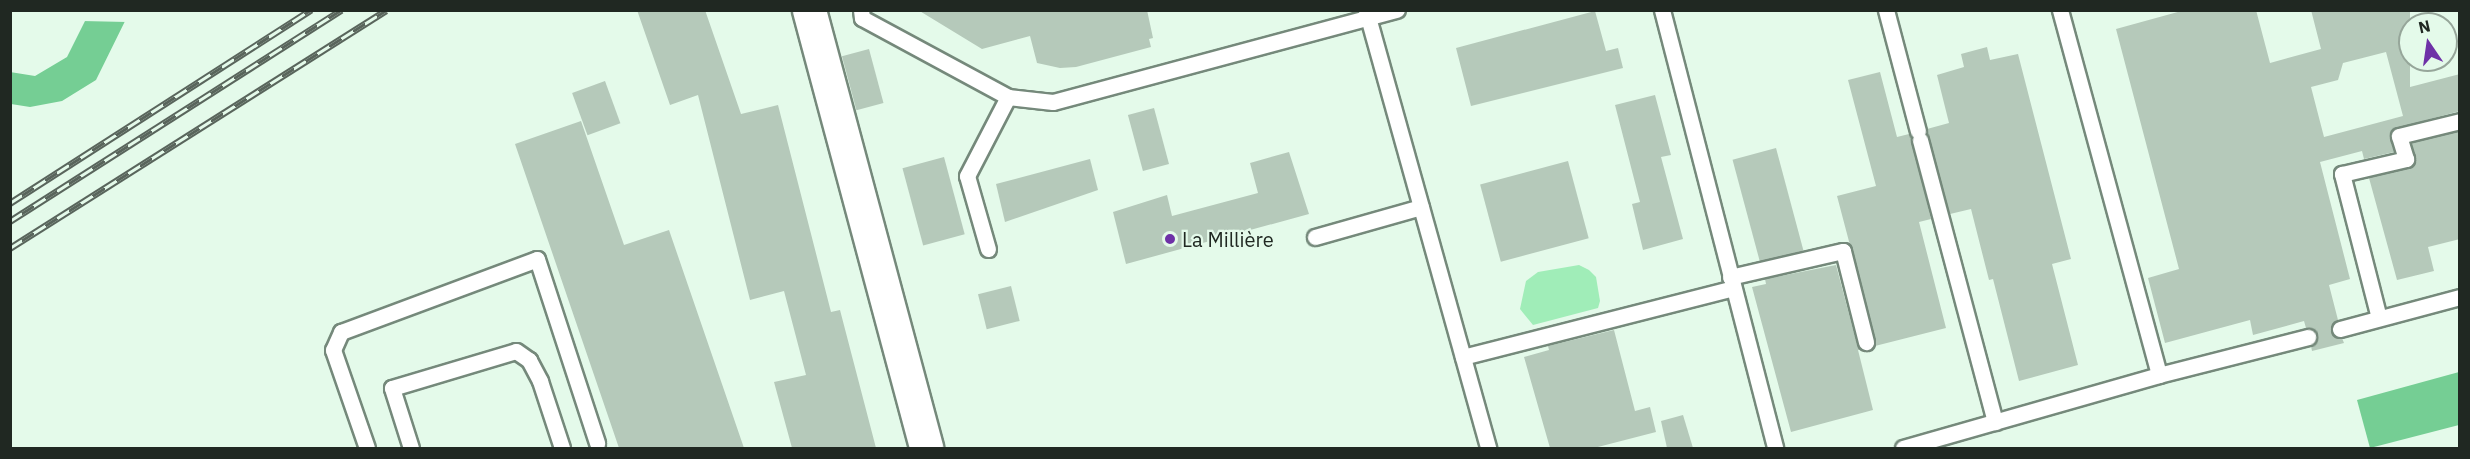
<!DOCTYPE html>
<html>
<head>
<meta charset="utf-8">
<style>
	body { margin:0 }
	#map { position:relative; width:2470px; height:459px; overflow:hidden; background:#e4faea; font-family:"IBM Plex Sans",sans-serif }
	div>[style] { position:absolute }
	[style*='--x'] { left:calc(var(--x)*1px); top:calc(var(--y)*1px); width:calc(var(--w)*1px); rotate:calc(var(--a)*1deg) }
	.green>* { inset:0; background:#a0edb8 }
	.water>* { inset:0; background:#75ce94 }
	.pier>* { inset:0; background:#e4faea }
	.building>* { inset:0; background:#b5c9ba; transform-origin:0 0 }
	.roads { filter:drop-shadow(2px 0 #75897b) drop-shadow(-2px 0 #75897b) drop-shadow(0 2px #75897b) drop-shadow(0 -2px #75897b) }
	.service>* { height:15px; margin:-7.5px; padding:0 7.5px; transform-origin:7.5px; border-radius:7.5px; background:#fff }
	.tertiary>* { height:33px; margin:-16.5px; padding:0 16.5px; transform-origin:16.5px; border-radius:16.5px; background:#fff }
	.rail>* { height:7px; margin-top:-3.5px; transform-origin:0; background:repeating-linear-gradient(90deg,#e4faea 0 14px,#59655c 0 28px); box-sizing:border-box; border-block:2px solid #59655c }
	.dots>* { width:16px; height:16px; translate:-50% -50%; box-sizing:border-box; border:3px solid #e4faea; border-radius:50% }
	span { translate:-50% -50%; white-space:nowrap; text-align:center; line-height:1.15; -webkit-text-stroke:4.5px #e4faea; paint-order:stroke }
	.poi-label { font-size:20px; color:#202822 }
	.left { translate:0 -50%; text-align:left }
	.frame { position:absolute; inset:0; border:12px solid #202822; pointer-events:none }
	.north { position:absolute; left:2398px; top:12px; width:60px; height:60px; box-sizing:border-box; background:#e4faea; border:2px solid #96a69a; border-radius:50%; rotate:347deg; font-size:16px; font-weight:700; line-height:24px; text-align:center; color:#202822 }
	.north::after { content:''; display:block; margin:auto; width:21px; height:27px; background:#6e31a7; clip-path:polygon(50% 0,100% 100%,50% 72%,0 100%) }
</style>
</head>
<body>
<div id="map">
	<div class="green">
		<div style="clip-path:polygon(1579px 265px,1589px 270px,1596px 277px,1600px 301px,1598px 308px,1533px 325px,1520px 309px,1526px 281px,1538px 272px)"></div>
	</div>
	<div class="water">
		<div style="clip-path:polygon(90px 11px,130px 11px,96px 80px,62px 101px,30px 107px,11px 104px,10px 72px,35px 76px,67px 57px)"></div>
		<div style="clip-path:polygon(2459px 372px,2459px 425px,2370px 448px,2357px 400px)"></div>
	</div>
	<div class="pier">
		<div style="clip-path:polygon(87px 10px,133px 10px,127px 22px,82px 21px)"></div>
	</div>
	<div class="building">
		<div style="clip-path:polygon(637px 10px,705px 10px,741px 114px,778px 105px,831px 312px,840px 310px,876px 448px,792px 448px,774px 382px,806px 375px,784px 291px,750px 300px,698px 95px,670px 105px)"></div>
		<div style="clip-path:polygon(918px 10px,1147px 10px,1153px 38px,1149px 39px,1151px 47px,1076px 67px,1060px 68px,1037px 63px,1030px 36px,982px 49px)"></div>
		<div style="clip-path:polygon(evenodd,2185px 10px,2256px 10px,2270px 63px,2321px 49px,2311px 10px,2410px 10px,2410px 87px,2460px 74px,2460px 111px,2393px 129px,2390px 138px,2394px 152px,2364px 159px,2362px 151px,2320px 162px,2350px 279px,2329px 285px,2338px 320px,2333px 323px,2331px 331px,2334px 336px,2342px 338px,2344px 343px,2312px 351px,2311px 346px,2317px 340px,2317px 334px,2311px 328px,2306px 328px,2304px 321px,2253px 335px,2250px 320px,2165px 343px,2148px 278px,2179px 269px,2116px 29px,2185px 10px,2386px 52px,2403px 116px,2324px 137px,2311px 87px,2338px 80px,2343px 63px,2386px 52px)"></div>
		<div style="clip-path:polygon(1595px 11px,1606px 51px,1618px 48px,1623px 68px,1471px 106px,1456px 48px)"></div>
		<div style="clip-path:polygon(1987px 47px,1990px 60px,2018px 54px,2071px 259px,2052px 264px,2078px 365px,2019px 381px,1993px 279px,1989px 280px,1971px 209px,1950px 214px,1927px 134px,1927px 129px,1949px 123px,1937px 75px,1964px 67px,1961px 54px)"></div>
		<div style="left:869px;top:49px;width:56px;height:28px;rotate:75deg"></div>
		<div style="clip-path:polygon(1880px 72px,1897px 137px,1909px 134px,1911px 137px,1931px 219px,1919px 222px,1946px 328px,1875px 346px,1875px 340px,1837px 196px,1876px 186px,1848px 80px)"></div>
		<div style="left:605px;top:81px;width:45px;height:35px;rotate:70deg"></div>
		<div style="clip-path:polygon(1655px 95px,1671px 155px,1661px 157px,1683px 239px,1643px 250px,1632px 204px,1640px 202px,1615px 105px)"></div>
		<div style="left:1154px;top:108px;width:58px;height:27px;rotate:75deg"></div>
		<div style="clip-path:polygon(581px 121px,624px 245px,669px 230px,744px 448px,619px 448px,515px 144px)"></div>
		<div style="clip-path:polygon(2460px 131px,2460px 239px,2428px 247px,2434px 271px,2397px 280px,2369px 178px,2412px 166px,2415px 157px,2411px 143px)"></div>
		<div style="left:1776px;top:148px;width:106px;height:45px;rotate:75deg"></div>
		<div style="clip-path:polygon(1289px 152px,1309px 214px,1126px 264px,1113px 212px,1167px 195px,1172px 216px,1258px 193px,1250px 163px)"></div>
		<div style="left:944px;top:157px;width:80px;height:43px;rotate:75deg"></div>
		<div style="clip-path:polygon(1090px 159px,1098px 190px,1005px 222px,996px 184px)"></div>
		<div style="left:1568px;top:161px;width:80px;height:91px;rotate:75deg"></div>
		<div style="clip-path:polygon(1836px 265px,1857px 344px,1860px 350px,1858px 350px,1873px 410px,1791px 432px,1752px 287px,1766px 284px,1765px 279px)"></div>
		<div style="left:1011px;top:286px;width:36px;height:34px;rotate:76deg"></div>
		<div style="clip-path:polygon(1614px 330px,1635px 411px,1650px 407px,1656px 432px,1594px 448px,1550px 448px,1524px 357px,1549px 350px,1548px 346px)"></div>
		<div style="clip-path:polygon(1683px 415px,1693px 448px,1667px 448px,1661px 421px)"></div>
	</div>
	<div class="roads">
		<div class="service">
			<div style="--x:861;--y:10;--w:8;--a:83"></div>
			<div style="--x:862;--y:18;--w:166;--a:28.4"></div>
			<div style="--x:1008;--y:97;--w:45;--a:6.3"></div>
			<div style="--x:1053;--y:102;--w:356;--a:-15"></div>
			<div style="--x:1366;--y:10;--w:455;--a:74.4"></div>
			<div style="--x:1662;--y:10;--w:452;--a:75.5"></div>
			<div style="--x:1886;--y:10;--w:125;--a:75.2"></div>
			<div style="--x:2060;--y:10;--w:378;--a:74.8"></div>
			<div style="--x:1920;--y:140;--w:292;--a:75.1"></div>
			<div style="--x:1315;--y:237;--w:110;--a:-15.8"></div>
			<div style="--x:988;--y:249;--w:76;--a:-106"></div>
			<div style="--x:967;--y:176;--w:89;--a:-62.6"></div>
			<div style="--x:1730;--y:277;--w:116;--a:-13"></div>
			<div style="--x:1843;--y:251;--w:94;--a:75.8"></div>
			<div style="--x:2379;--y:318;--w:149;--a:-104.4"></div>
			<div style="--x:2342;--y:174;--w:66;--a:-13.2"></div>
			<div style="--x:2406;--y:159;--w:24;--a:-107"></div>
			<div style="--x:2399;--y:136;--w:63;--a:-13.8"></div>
			<div style="--x:2340;--y:329;--w:124;--a:-14.9"></div>
			<div style="--x:1463;--y:357;--w:279;--a:-14.3"></div>
			<div style="--x:367;--y:448;--w:104;--a:-109.1"></div>
			<div style="--x:333;--y:350;--w:20;--a:-66"></div>
			<div style="--x:341;--y:332;--w:209;--a:-20.4"></div>
			<div style="--x:537;--y:259;--w:194;--a:71.9"></div>
			<div style="--x:411;--y:448;--w:63;--a:-107.6"></div>
			<div style="--x:392;--y:388;--w:129;--a:-16.6"></div>
			<div style="--x:516;--y:351;--w:16;--a:35"></div>
			<div style="--x:529;--y:360;--w:24;--a:62"></div>
			<div style="--x:540;--y:381;--w:71;--a:71.8"></div>
			<div style="--x:1903;--y:448;--w:266;--a:-15.9"></div>
			<div style="--x:2159;--y:375;--w:154;--a:-14.3"></div>
		</div>
		<div class="tertiary">
			<div style="--x:809;--y:10;--w:453;--a:75"></div>
		</div>
	</div>
	<div class="rail">
		<div style="--x:10;--y:203;--w:358;--a:-32.7"></div>
		<div style="--x:10;--y:221;--w:393;--a:-32.5"></div>
		<div style="--x:10;--y:248;--w:445;--a:-32.3"></div>
	</div>
	<div class="dots">
		<div style="left:1170px;top:239px;background:#6e31a7"></div>
	</div>
	<div class="poi-label">
		<span class="left" style="left:1182px;top:239px">La Millière</span>
	</div>
	<div class="frame"></div>
	<div class="north">N</div>
</div>
</body>
</html>
